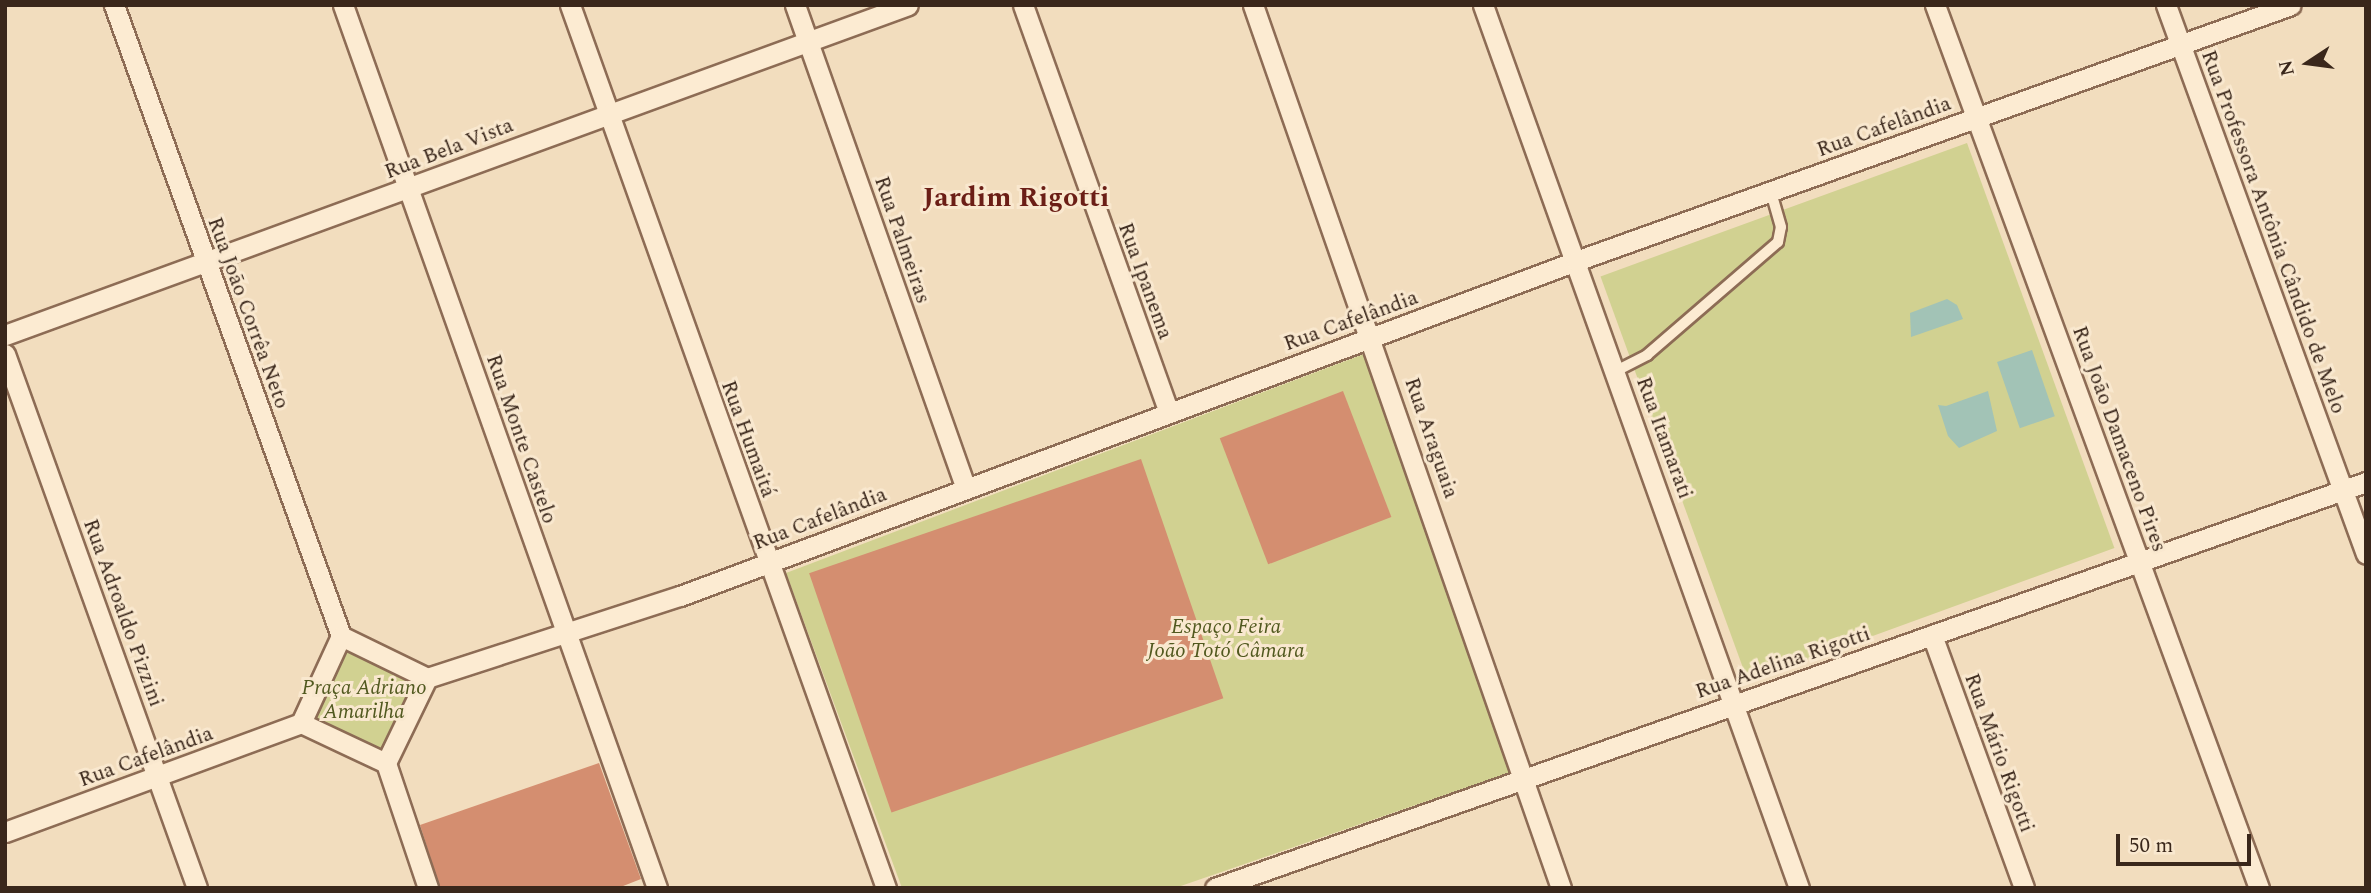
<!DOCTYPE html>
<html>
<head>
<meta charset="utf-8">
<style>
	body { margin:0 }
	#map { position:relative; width:2371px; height:893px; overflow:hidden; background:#f2ddbe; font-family:Spectral,serif }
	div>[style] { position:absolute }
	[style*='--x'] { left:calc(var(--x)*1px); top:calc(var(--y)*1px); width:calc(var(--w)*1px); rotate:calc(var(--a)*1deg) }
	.green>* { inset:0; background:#d1d191; transform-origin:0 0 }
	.water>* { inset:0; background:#a2c3b6; transform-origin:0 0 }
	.building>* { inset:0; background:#d48e70; transform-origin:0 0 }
	.roads { filter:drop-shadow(2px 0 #8d6c55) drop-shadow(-2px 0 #8d6c55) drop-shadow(0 2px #8d6c55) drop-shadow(0 -2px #8d6c55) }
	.service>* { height:10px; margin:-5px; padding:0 5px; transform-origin:5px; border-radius:5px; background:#fcebd2 }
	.minor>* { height:19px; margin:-9.5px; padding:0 9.5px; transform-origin:9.5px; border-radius:9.5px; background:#fcebd2 }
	span { translate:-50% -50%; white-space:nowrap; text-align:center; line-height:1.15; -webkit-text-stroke:6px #f9e8cf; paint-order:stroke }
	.street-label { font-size:21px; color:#3a271b }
	.park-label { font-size:21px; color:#51591f; font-style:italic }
	.district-label { font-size:28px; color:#6b1e16; font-weight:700 }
	.frame { position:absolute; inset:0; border:7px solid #3a271b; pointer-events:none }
	.north { position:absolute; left:2273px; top:28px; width:70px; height:70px; -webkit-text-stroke:5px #f9e8cf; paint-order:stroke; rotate:257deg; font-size:19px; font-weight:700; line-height:28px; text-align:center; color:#3a271b }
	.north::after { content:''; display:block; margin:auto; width:24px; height:32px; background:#3a271b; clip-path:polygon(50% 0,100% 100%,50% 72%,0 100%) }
	.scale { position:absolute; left:2116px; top:834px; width:135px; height:32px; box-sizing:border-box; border:4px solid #3a271b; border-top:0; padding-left:9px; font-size:21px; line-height:24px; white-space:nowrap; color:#3a271b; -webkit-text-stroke:5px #f9e8cf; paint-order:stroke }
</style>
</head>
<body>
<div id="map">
	<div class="green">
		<div style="left:1967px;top:143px;width:431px;height:390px;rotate:70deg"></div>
		<div style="clip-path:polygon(1364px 354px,1511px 772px,1175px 888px,902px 888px,786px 573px)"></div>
		<div style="left:343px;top:643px;width:87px;height:85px;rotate:26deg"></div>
	</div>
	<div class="water">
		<div style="clip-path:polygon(1947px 299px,1957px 305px,1963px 319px,1911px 337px,1910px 313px)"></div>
		<div style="left:2032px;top:350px;width:70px;height:37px;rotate:71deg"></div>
		<div style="clip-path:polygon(1988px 391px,1997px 431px,1959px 448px,1948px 436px,1938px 405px,1946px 406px)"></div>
	</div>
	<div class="building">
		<div style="left:1343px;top:391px;width:135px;height:132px;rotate:69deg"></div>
		<div style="left:1141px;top:459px;width:253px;height:351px;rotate:71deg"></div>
		<div style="clip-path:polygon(599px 763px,641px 879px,618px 888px,440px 888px,420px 825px)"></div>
	</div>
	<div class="roads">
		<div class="service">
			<div style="--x:1616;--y:371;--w:35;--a:-27"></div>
			<div style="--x:1647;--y:355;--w:173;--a:-40.8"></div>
			<div style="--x:1778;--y:242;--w:15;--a:-79"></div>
			<div style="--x:1781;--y:227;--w:36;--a:-106"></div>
		</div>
		<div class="minor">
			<div style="--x:114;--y:5;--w:671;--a:70.21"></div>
			<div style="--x:343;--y:5;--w:937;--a:70.42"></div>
			<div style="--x:570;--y:5;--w:938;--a:70.31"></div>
			<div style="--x:795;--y:5;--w:513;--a:70.54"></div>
			<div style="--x:1023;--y:5;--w:433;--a:70.3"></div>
			<div style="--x:1253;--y:5;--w:935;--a:70.77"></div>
			<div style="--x:1483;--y:5;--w:938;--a:70.31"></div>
			<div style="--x:1935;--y:5;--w:941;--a:69.85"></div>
			<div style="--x:2166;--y:5;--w:584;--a:69.98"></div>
			<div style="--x:5;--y:335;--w:961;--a:-20.07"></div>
			<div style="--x:5;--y:354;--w:567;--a:70.22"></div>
			<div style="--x:1932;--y:635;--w:269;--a:70"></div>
			<div style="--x:341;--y:636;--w:96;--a:26"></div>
			<div style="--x:427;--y:678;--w:94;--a:115.8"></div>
			<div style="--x:386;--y:763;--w:94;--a:-154.8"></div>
			<div style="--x:301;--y:723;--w:96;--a:-65.3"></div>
			<div style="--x:427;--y:678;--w:266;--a:-18"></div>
			<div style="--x:680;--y:596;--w:957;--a:-20.5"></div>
			<div style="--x:1576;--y:261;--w:759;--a:-19.7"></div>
			<div style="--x:386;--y:763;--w:132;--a:71.4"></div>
			<div style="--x:5;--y:832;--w:315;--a:-20.2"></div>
			<div style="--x:1215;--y:888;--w:1221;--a:-19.43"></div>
		</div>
	</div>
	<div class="street-label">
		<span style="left:1884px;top:127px;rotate:-20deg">Rua Cafelândia</span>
		<span style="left:449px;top:149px;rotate:-21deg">Rua Bela Vista</span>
		<span style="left:2273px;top:232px;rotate:70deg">Rua Professora Antônia Cândido de Melo</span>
		<span style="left:902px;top:240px;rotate:71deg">Rua Palmeiras</span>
		<span style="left:1145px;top:281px;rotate:70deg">Rua Ipanema</span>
		<span style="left:248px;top:313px;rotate:70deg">Rua João Corrêa Neto</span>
		<span style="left:1351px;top:321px;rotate:-20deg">Rua Cafelândia</span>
		<span style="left:1431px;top:438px;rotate:71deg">Rua Araguaia</span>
		<span style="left:1664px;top:438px;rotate:70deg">Rua Itamarati</span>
		<span style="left:521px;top:439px;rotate:71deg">Rua Monte Castelo</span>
		<span style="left:748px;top:439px;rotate:70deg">Rua Humaitá</span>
		<span style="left:2119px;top:439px;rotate:70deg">Rua João Damaceno Pires</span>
		<span style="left:820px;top:519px;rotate:-21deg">Rua Cafelândia</span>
		<span style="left:123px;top:613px;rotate:70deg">Rua Adroaldo Pizzini</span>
		<span style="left:1783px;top:663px;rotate:-19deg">Rua Adelina Rigotti</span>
		<span style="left:1999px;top:753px;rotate:70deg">Rua Mário Rigotti</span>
		<span style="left:146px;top:757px;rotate:-20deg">Rua Cafelândia</span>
	</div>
	<div class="park-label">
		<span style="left:1226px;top:639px">Espaço Feira<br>João Totó Câmara</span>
		<span style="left:364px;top:700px">Praça Adriano<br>Amarilha</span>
	</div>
	<div class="district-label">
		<span style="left:1016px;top:198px">Jardim Rigotti</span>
	</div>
	<div class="frame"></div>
	<div class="north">N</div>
	<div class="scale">50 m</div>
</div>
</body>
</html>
